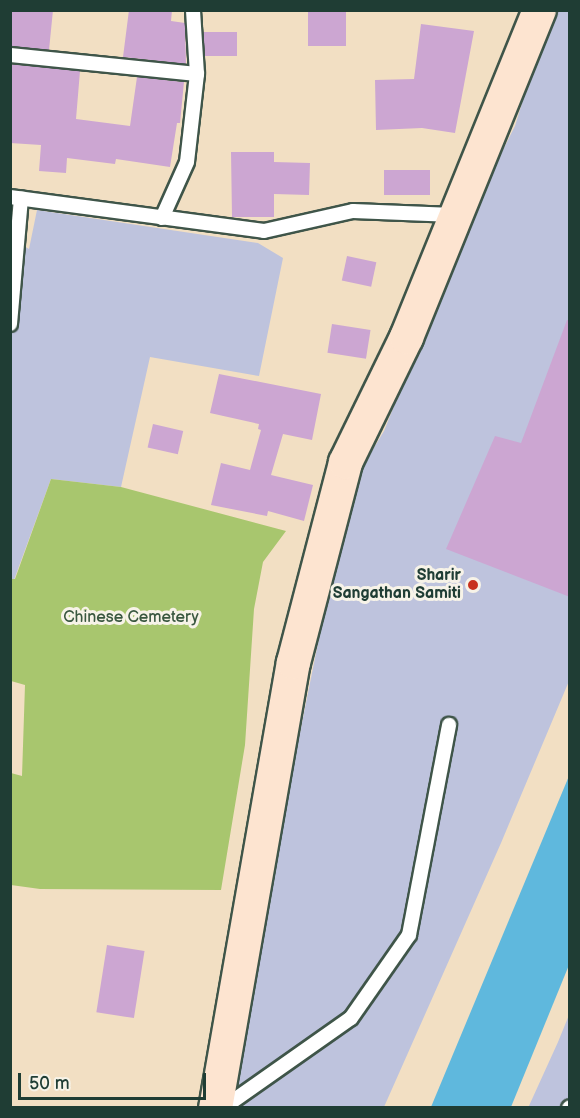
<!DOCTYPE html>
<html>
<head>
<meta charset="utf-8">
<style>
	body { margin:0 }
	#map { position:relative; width:580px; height:1118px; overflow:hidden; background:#f2dfc3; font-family:"Balsamiq Sans",sans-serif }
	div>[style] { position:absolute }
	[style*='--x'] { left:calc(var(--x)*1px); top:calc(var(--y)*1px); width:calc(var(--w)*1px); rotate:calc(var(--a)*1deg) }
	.industrial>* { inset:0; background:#bec3dd }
	.green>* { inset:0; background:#a8c66e }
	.water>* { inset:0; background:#5fb8dd }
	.building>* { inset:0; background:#cca6d2; transform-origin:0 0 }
	.roads { filter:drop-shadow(2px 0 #3f5549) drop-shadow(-2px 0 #3f5549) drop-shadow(0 2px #3f5549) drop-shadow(0 -2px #3f5549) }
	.lane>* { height:14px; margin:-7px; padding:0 7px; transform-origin:7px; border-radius:7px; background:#fff }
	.secondary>* { height:33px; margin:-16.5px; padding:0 16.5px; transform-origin:16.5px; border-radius:16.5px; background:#fde4d0 }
	.dots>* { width:16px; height:16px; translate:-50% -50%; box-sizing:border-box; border:3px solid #f7f3e8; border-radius:50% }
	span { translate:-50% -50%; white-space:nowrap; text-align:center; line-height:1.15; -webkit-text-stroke:6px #f7f3e8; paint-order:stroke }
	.poi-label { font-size:16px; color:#1f3d34; font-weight:700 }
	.right { translate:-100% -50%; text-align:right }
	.park-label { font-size:16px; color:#3a5840 }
	.frame { position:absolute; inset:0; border:12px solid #1f3d34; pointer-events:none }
	.scale { position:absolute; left:18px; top:1073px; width:188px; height:27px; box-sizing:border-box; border:3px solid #1f3d34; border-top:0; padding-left:8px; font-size:18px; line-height:21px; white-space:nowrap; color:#1f3d34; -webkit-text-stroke:4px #f7f3e8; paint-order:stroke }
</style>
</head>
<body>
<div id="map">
	<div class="industrial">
		<div style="clip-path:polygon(550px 11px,569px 11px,569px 681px,501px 843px,384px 1107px,229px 1108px,274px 862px,349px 489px,384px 431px,472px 211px,515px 126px)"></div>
		<div style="clip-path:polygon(37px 210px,258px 243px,283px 258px,259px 376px,150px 357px,121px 487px,51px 479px,14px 580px,10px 579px,10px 238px,29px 249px)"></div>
		<div style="clip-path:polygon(569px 1015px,569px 1107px,528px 1108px,558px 1042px)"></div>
	</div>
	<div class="green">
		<div style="clip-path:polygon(51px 479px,121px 487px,286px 531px,263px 562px,254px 609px,245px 745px,221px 890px,40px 889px,11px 885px,11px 773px,22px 776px,25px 685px,11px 681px,11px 579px,15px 579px)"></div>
	</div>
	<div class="water">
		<div style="clip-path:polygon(569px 776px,569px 965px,511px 1107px,431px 1107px)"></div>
	</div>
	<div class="building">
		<div style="clip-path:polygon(10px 10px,53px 10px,49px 50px,10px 46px)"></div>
		<div style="clip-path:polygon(129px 10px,172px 10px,171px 21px,185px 23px,186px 64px,123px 57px)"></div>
		<div style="left:308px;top:10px;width:38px;height:36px"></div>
		<div style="clip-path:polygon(421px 24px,474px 31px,455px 133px,422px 128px,376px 130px,375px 80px,414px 79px)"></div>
		<div style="left:203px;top:32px;width:34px;height:24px"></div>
		<div style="clip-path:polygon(10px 64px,80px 71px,76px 119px,130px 126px,137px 77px,184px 82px,180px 123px,177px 123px,170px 167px,116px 159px,115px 164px,67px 158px,66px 173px,39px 171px,41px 145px,10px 143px)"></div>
		<div style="clip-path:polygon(231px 152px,274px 152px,274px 162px,310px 163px,309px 195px,274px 194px,274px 217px,232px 217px)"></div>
		<div style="left:384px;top:170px;width:46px;height:25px"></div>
		<div style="left:347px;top:256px;width:30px;height:25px;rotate:12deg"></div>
		<div style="clip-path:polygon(567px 320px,570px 320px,570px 597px,446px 549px,495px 436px,521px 443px)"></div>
		<div style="left:332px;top:324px;width:39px;height:29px;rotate:9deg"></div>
		<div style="clip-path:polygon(219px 374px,321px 394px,312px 440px,283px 434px,271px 475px,313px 485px,304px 521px,268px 511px,267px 516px,211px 505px,221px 463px,250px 470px,261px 430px,258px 429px,259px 424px,210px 413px)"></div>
		<div style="left:153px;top:424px;width:31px;height:24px;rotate:13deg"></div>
		<div style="left:107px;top:945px;width:38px;height:68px;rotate:9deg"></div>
	</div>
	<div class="roads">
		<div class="lane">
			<div style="--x:10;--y:55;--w:188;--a:5.8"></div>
			<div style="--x:10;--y:197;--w:256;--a:7.6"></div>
			<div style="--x:264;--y:231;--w:91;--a:-12.7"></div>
			<div style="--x:353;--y:211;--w:101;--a:2.3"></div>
			<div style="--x:162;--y:218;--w:61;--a:-65.9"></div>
			<div style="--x:187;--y:162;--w:89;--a:-83.5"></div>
			<div style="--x:197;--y:74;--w:64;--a:-93.6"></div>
			<div style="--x:10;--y:324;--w:126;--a:-85"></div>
			<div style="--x:223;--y:1108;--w:156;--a:-35.1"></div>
			<div style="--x:351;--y:1018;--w:101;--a:-55.1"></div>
			<div style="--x:409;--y:935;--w:214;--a:-79.2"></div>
			<div style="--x:569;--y:1108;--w:1;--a:-45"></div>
		</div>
		<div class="secondary">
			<div style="--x:215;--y:1108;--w:453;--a:-80.1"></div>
			<div style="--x:293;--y:662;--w:207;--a:-75.4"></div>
			<div style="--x:345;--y:462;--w:139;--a:-64"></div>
			<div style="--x:406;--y:337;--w:353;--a:-67.9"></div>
		</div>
	</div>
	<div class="dots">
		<div style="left:473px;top:585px;background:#c8321e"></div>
	</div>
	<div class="poi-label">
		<span class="right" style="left:461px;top:585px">Sharir<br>Sangathan Samiti</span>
	</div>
	<div class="park-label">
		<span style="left:131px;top:618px">Chinese Cemetery</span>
	</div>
	<div class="frame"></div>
	<div class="scale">50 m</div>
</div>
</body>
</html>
